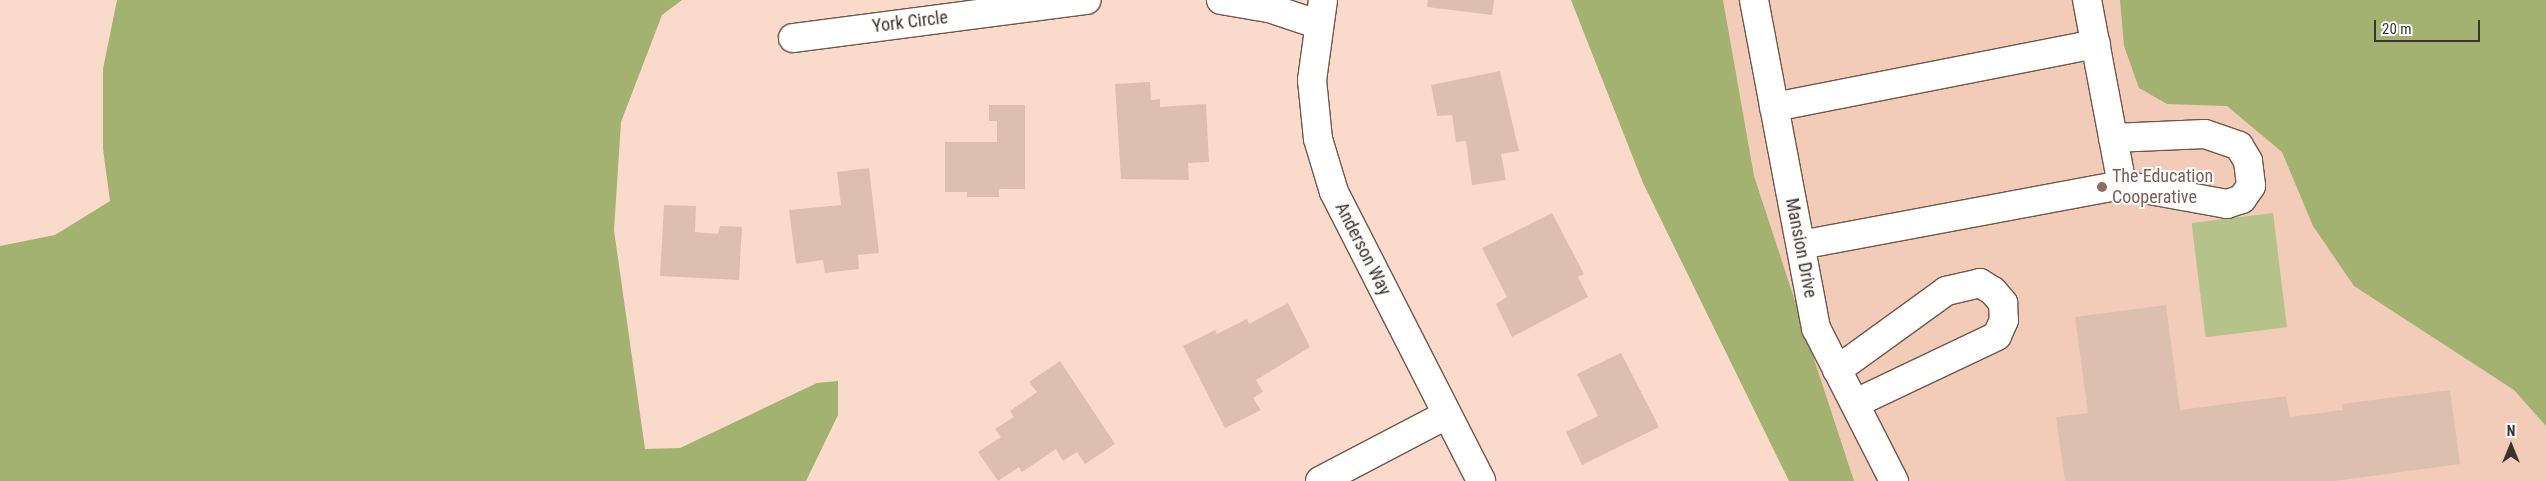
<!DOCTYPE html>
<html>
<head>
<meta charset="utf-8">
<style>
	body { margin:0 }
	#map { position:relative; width:2546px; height:481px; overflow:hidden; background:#fadbcb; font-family:"Roboto Condensed",sans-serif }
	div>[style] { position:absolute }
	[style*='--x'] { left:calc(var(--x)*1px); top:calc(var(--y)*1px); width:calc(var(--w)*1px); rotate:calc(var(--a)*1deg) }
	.built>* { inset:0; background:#f2ccb8 }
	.green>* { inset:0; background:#b5c289; transform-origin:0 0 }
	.forest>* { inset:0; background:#a3b171 }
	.building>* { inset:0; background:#ddbfaf }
	.roads { filter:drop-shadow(1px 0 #715749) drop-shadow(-1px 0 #715749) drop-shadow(0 1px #715749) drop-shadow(0 -1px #715749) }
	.minor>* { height:28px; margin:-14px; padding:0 14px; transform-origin:14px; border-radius:14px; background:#fff }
	.dots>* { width:14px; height:14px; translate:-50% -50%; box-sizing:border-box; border:2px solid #fff; border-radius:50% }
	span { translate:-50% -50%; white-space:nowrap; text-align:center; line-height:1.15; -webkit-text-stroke:4px #fff; paint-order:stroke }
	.street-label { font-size:18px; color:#3d312b }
	.education-label { font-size:18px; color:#785e54 }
	.left { translate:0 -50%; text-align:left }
	.north { position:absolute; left:2486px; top:421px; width:50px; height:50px; -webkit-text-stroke:4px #fff; paint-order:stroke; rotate:0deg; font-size:14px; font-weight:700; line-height:20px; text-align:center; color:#3d312b }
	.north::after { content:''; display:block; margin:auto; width:18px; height:22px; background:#3d312b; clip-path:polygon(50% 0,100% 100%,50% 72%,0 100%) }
	.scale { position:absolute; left:2374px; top:20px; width:106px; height:22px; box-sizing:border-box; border:2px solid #3d312b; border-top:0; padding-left:6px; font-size:15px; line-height:18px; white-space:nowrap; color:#3d312b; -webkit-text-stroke:4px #fff; paint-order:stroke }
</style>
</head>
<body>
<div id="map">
	<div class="built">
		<div style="clip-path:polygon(1606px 0,2402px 0,2546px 252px,2546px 481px,1826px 481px)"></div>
	</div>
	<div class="green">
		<div style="left:2273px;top:213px;width:115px;height:82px;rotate:83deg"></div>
	</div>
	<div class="forest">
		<div style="clip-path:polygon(117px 0,682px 0,662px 15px,621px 122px,614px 230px,645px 449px,680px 448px,817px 383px,838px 381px,838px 415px,806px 481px,0 481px,0 246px,55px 235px,110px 201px,103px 149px,103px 69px)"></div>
		<div style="clip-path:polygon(1571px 0,1723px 0,1754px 176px,1854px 481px,1789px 481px,1643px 183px)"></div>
		<div style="clip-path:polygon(2120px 0,2546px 0,2546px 426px,2514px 390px,2354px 286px,2313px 226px,2282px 152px,2227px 106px,2167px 104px,2139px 88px,2124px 46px)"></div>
	</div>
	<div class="building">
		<div style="clip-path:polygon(1428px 0,1494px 0,1492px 15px,1427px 7px)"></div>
		<div style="clip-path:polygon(1500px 71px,1519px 151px,1501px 154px,1506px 180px,1472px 185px,1466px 141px,1456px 142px,1452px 115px,1437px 116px,1431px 85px)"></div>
		<div style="clip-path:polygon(1150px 82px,1151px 100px,1160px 99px,1160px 107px,1206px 104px,1209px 162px,1188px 163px,1189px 180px,1121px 179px,1115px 84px)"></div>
		<div style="clip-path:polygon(989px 105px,1025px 105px,1025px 189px,999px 189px,999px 197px,967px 197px,967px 192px,945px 192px,945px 142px,997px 142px,997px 121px,989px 121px)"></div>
		<div style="clip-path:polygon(869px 168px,879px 253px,858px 255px,859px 269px,825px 273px,823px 260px,796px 264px,789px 210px,841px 205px,837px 172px)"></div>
		<div style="clip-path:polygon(664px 205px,696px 206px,695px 232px,718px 234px,720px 226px,742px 227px,739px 280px,660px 276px)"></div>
		<div style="clip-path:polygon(1552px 213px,1584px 274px,1578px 277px,1588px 297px,1512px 337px,1496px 304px,1507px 297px,1482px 248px)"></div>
		<div style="clip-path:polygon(1288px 303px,1310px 347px,1256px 380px,1263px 392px,1253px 398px,1261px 410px,1225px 428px,1183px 346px,1215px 330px,1217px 334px,1247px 319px,1249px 324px)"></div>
		<div style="clip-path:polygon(2166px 305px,2180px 410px,2286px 396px,2290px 417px,2343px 410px,2342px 404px,2450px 390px,2460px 464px,2335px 481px,2065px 481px,2056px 417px,2088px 413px,2075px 317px)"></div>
		<div style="clip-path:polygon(1621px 353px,1659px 427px,1582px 465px,1566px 432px,1598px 416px,1577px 374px)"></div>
		<div style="clip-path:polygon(1060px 361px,1115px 444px,1085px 464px,1077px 452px,1063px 461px,1056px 449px,1022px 472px,1019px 467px,998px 481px,978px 452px,1001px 437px,995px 429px,1014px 417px,1010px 411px,1037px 392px,1029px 382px)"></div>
	</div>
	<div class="roads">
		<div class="minor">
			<div style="--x:1221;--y:0;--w:49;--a:9.5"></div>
			<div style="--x:1269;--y:8;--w:51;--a:18.4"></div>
			<div style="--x:1323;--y:0;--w:81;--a:97.8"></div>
			<div style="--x:1312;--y:80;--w:59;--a:84.2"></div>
			<div style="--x:1318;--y:139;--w:55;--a:73.2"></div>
			<div style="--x:1334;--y:192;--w:324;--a:63"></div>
			<div style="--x:1754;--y:0;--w:334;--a:79.3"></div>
			<div style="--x:1816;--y:328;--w:172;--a:63"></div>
			<div style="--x:793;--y:38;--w:296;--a:-7.4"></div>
			<div style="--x:1774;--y:107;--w:328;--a:-11.1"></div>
			<div style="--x:2113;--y:138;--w:92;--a:-2.5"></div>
			<div style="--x:2205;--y:134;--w:36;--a:19"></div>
			<div style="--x:2239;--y:146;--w:17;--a:59"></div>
			<div style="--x:2248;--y:161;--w:25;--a:83"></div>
			<div style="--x:2251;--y:186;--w:16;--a:125"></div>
			<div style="--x:2242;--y:199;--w:16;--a:162"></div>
			<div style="--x:2227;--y:204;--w:107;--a:-169.7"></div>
			<div style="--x:1801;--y:245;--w:327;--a:-10.6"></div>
			<div style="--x:2122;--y:185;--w:188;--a:-100.7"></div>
			<div style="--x:1837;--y:370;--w:135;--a:-35.9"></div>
			<div style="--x:1946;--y:291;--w:35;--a:-13"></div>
			<div style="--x:1980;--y:283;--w:15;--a:32"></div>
			<div style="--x:1993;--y:291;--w:16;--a:50"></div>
			<div style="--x:2003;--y:303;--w:17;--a:87"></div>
			<div style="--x:2004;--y:320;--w:17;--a:114"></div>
			<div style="--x:1997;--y:336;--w:156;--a:154.6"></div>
			<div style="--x:1320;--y:481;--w:142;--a:-27.6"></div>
		</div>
	</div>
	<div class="dots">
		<div style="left:2102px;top:187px;background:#8d6e63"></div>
	</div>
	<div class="street-label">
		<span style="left:910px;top:22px;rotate:-7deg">York Circle</span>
		<span style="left:1801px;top:248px;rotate:79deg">Mansion Drive</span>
		<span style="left:1363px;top:249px;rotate:63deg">Anderson Way</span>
	</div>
	<div class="education-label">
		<span class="left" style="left:2112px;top:187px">The Education<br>Cooperative</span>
	</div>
	<div class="north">N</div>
	<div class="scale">20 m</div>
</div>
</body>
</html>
